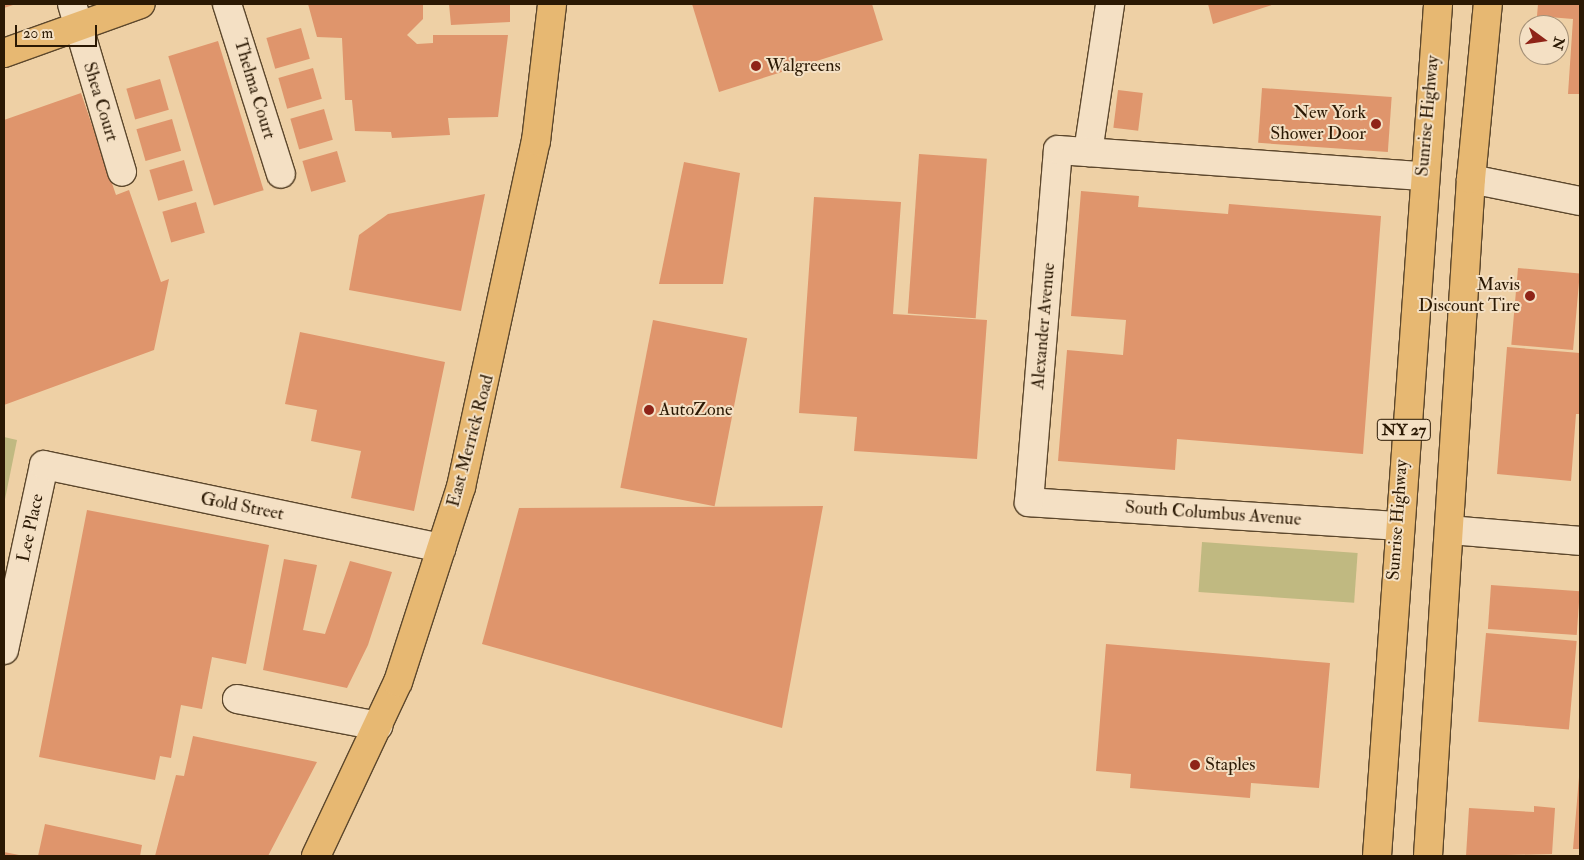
<!DOCTYPE html>
<html>
<head>
<meta charset="utf-8">
<style>
	body { margin:0 }
	#map { position:relative; width:1584px; height:860px; overflow:hidden; background:#eed0a5; font-family:"IM FELL Double Pica",serif }
	div>[style] { position:absolute }
	[style*='--x'] { left:calc(var(--x)*1px); top:calc(var(--y)*1px); width:calc(var(--w)*1px); rotate:calc(var(--a)*1deg) }
	.green>* { inset:0; background:#c0b981; transform-origin:0 0 }
	.building>* { inset:0; background:#df956c; transform-origin:0 0 }
	.roads { filter:drop-shadow(1px 0 #5c472c) drop-shadow(-1px 0 #5c472c) drop-shadow(0 1px #5c472c) drop-shadow(0 -1px #5c472c) }
	.minor>* { height:28px; margin:-14px; padding:0 14px; transform-origin:14px; border-radius:14px; background:#f4e0c4 }
	.major>* { height:28px; margin:-14px; padding:0 14px; transform-origin:14px; border-radius:14px; background:#e7b872 }
	.highway>* { height:28px; margin:-14px; padding:0 14px; transform-origin:14px; border-radius:14px; background:#e7b872 }
	.dots>* { width:14px; height:14px; translate:-50% -50%; box-sizing:border-box; border:2px solid #f4e0c4; border-radius:50% }
	span { translate:-50% -50%; white-space:nowrap; text-align:center; line-height:1.15; -webkit-text-stroke:4px #f4e0c4; paint-order:stroke }
	.shield-label span { padding:1px 4px; background:#f4e0c4; border:1px solid; border-radius:4px; -webkit-text-stroke-width:0 }
	.shield-label { font-size:16px; color:#2b1904; font-weight:700 }
	.poi-label { font-size:18px; color:#2b1904 }
	.left { translate:0 -50%; text-align:left }
	.right { translate:-100% -50%; text-align:right }
	.street-label { font-size:18px; color:#2b1904 }
	.frame { position:absolute; inset:0; border:5px solid #2b1904; pointer-events:none }
	.north { position:absolute; left:1519px; top:15px; width:50px; height:50px; box-sizing:border-box; background:#f4e0c4; border:1px solid #a49077; border-radius:50%; rotate:104deg; font-size:14px; font-weight:700; line-height:20px; text-align:center; color:#2b1904 }
	.north::after { content:''; display:block; margin:auto; width:18px; height:22px; background:#8f2418; clip-path:polygon(50% 0,100% 100%,50% 72%,0 100%) }
	.scale { position:absolute; left:15px; top:25px; width:82px; height:22px; box-sizing:border-box; border:2px solid #2b1904; border-top:0; padding-left:6px; font-size:15px; line-height:18px; white-space:nowrap; color:#2b1904; -webkit-text-stroke:4px #f4e0c4; paint-order:stroke }
</style>
</head>
<body>
<div id="map">
	<div class="green">
		<div style="clip-path:polygon(4px 437px,17px 440px,4px 504px)"></div>
		<div style="left:1202px;top:542px;width:156px;height:50px;rotate:4deg"></div>
	</div>
	<div class="building">
		<div style="clip-path:polygon(4px 4px,16px 4px,4px 8px)"></div>
		<div style="clip-path:polygon(308px 4px,423px 4px,423px 19px,407px 35px,417px 44px,433px 43px,433px 35px,508px 35px,498px 117px,448px 118px,450px 135px,392px 138px,391px 132px,355px 131px,352px 100px,345px 100px,342px 38px,317px 37px)"></div>
		<div style="clip-path:polygon(449px 4px,510px 4px,510px 22px,451px 25px)"></div>
		<div style="clip-path:polygon(692px 4px,872px 4px,883px 40px,719px 92px)"></div>
		<div style="clip-path:polygon(1208px 4px,1275px 4px,1213px 24px)"></div>
		<div style="clip-path:polygon(1538px 4px,1580px 4px,1580px 94px,1568px 94px,1573px 19px,1537px 16px)"></div>
		<div style="left:301px;top:28px;width:32px;height:36px;rotate:74deg"></div>
		<div style="left:218px;top:41px;width:156px;height:52px;rotate:73deg"></div>
		<div style="left:313px;top:68px;width:32px;height:36px;rotate:74deg"></div>
		<div style="left:160px;top:79px;width:32px;height:35px;rotate:74deg"></div>
		<div style="left:1262px;top:88px;width:130px;height:55px;rotate:4deg"></div>
		<div style="left:1118px;top:90px;width:25px;height:38px;rotate:7deg"></div>
		<div style="clip-path:polygon(81px 93px,116px 195px,129px 190px,161px 282px,169px 279px,154px 350px,4px 405px,4px 120px)"></div>
		<div style="left:324px;top:109px;width:32px;height:35px;rotate:74deg"></div>
		<div style="left:172px;top:119px;width:33px;height:37px;rotate:74deg"></div>
		<div style="left:337px;top:151px;width:32px;height:36px;rotate:74deg"></div>
		<div style="left:919px;top:154px;width:68px;height:160px;rotate:4deg"></div>
		<div style="left:184px;top:160px;width:32px;height:36px;rotate:74deg"></div>
		<div style="clip-path:polygon(684px 162px,740px 173px,723px 284px,659px 284px)"></div>
		<div style="clip-path:polygon(1081px 191px,1139px 196px,1138px 207px,1228px 214px,1229px 204px,1381px 216px,1363px 454px,1177px 439px,1175px 470px,1058px 461px,1067px 350px,1123px 355px,1126px 320px,1071px 316px)"></div>
		<div style="clip-path:polygon(485px 194px,461px 311px,349px 290px,359px 235px,388px 214px)"></div>
		<div style="clip-path:polygon(814px 197px,901px 202px,893px 314px,987px 320px,977px 459px,854px 451px,857px 417px,799px 413px)"></div>
		<div style="left:196px;top:202px;width:32px;height:35px;rotate:74deg"></div>
		<div style="left:1518px;top:268px;width:62px;height:77px;rotate:5deg"></div>
		<div style="left:653px;top:320px;width:96px;height:171px;rotate:11deg"></div>
		<div style="clip-path:polygon(300px 332px,445px 362px,414px 511px,351px 498px,361px 451px,311px 441px,317px 410px,285px 404px)"></div>
		<div style="clip-path:polygon(1507px 347px,1580px 353px,1580px 414px,1576px 414px,1571px 481px,1497px 474px)"></div>
		<div style="clip-path:polygon(823px 506px,782px 728px,482px 644px,519px 508px)"></div>
		<div style="clip-path:polygon(87px 510px,269px 545px,246px 664px,212px 657px,202px 709px,181px 705px,171px 758px,160px 756px,155px 780px,39px 757px)"></div>
		<div style="clip-path:polygon(284px 559px,317px 565px,303px 630px,325px 634px,350px 561px,392px 572px,368px 645px,347px 688px,263px 670px)"></div>
		<div style="left:1491px;top:585px;width:89px;height:44px;rotate:4deg"></div>
		<div style="left:1486px;top:633px;width:91px;height:89px;rotate:5deg"></div>
		<div style="clip-path:polygon(1106px 644px,1330px 663px,1319px 788px,1251px 783px,1250px 798px,1130px 788px,1131px 774px,1096px 771px)"></div>
		<div style="clip-path:polygon(193px 736px,317px 762px,268px 856px,155px 856px,176px 775px,184px 776px)"></div>
		<div style="clip-path:polygon(1579px 777px,1580px 777px,1580px 849px,1573px 849px)"></div>
		<div style="clip-path:polygon(1534px 806px,1555px 808px,1552px 854px,1466px 856px,1469px 808px,1534px 812px)"></div>
		<div style="clip-path:polygon(45px 824px,142px 845px,140px 856px,38px 856px)"></div>
		<div style="clip-path:polygon(4px 852px,19px 855px,19px 856px,4px 856px)"></div>
	</div>
	<div class="roads">
		<div class="minor">
			<div style="--x:72;--y:4;--w:175;--a:73.4"></div>
			<div style="--x:227;--y:4;--w:178;--a:72.4"></div>
			<div style="--x:1088;--y:152;--w:150;--a:-81.5"></div>
			<div style="--x:1471;--y:179;--w:111;--a:11.4"></div>
			<div style="--x:1398;--y:526;--w:370;--a:-176.3"></div>
			<div style="--x:1029;--y:502;--w:353;--a:-85.3"></div>
			<div style="--x:1058;--y:150;--w:365;--a:4.1"></div>
			<div style="--x:1450;--y:530;--w:130;--a:4.8"></div>
			<div style="--x:4;--y:650;--w:189;--a:-77.8"></div>
			<div style="--x:44;--y:465;--w:406;--a:11.8"></div>
			<div style="--x:237;--y:699;--w:144;--a:10.8"></div>
		</div>
		<div class="major">
			<div style="--x:4;--y:53;--w:145;--a:-19.7"></div>
			<div style="--x:316;--y:856;--w:192;--a:-64.8"></div>
			<div style="--x:398;--y:682;--w:205;--a:-72.1"></div>
			<div style="--x:461;--y:487;--w:354;--a:-77.8"></div>
			<div style="--x:536;--y:141;--w:138;--a:-83.3"></div>
		</div>
		<div class="highway">
			<div style="--x:1377;--y:856;--w:854;--a:-85.9"></div>
			<div style="--x:1428;--y:856;--w:678;--a:-86.37"></div>
			<div style="--x:1471;--y:179;--w:176;--a:-84.5"></div>
		</div>
	</div>
	<div class="dots">
		<div style="left:756px;top:66px;background:#8f2418"></div>
		<div style="left:1376px;top:124px;background:#8f2418"></div>
		<div style="left:1530px;top:296px;background:#8f2418"></div>
		<div style="left:649px;top:410px;background:#8f2418"></div>
		<div style="left:1195px;top:765px;background:#8f2418"></div>
	</div>
	<div class="shield-label">
		<span style="left:1404px;top:430px">NY 27</span>
	</div>
	<div class="poi-label">
		<span class="left" style="left:766px;top:66px">Walgreens</span>
		<span class="right" style="left:1366px;top:124px">New York<br>Shower Door</span>
		<span class="right" style="left:1520px;top:296px">Mavis<br>Discount Tire</span>
		<span class="left" style="left:659px;top:410px">AutoZone</span>
		<span class="left" style="left:1205px;top:765px">Staples</span>
	</div>
	<div class="street-label">
		<span style="left:254px;top:89px;rotate:73deg">Thelma Court</span>
		<span style="left:100px;top:102px;rotate:73deg">Shea Court</span>
		<span style="left:1428px;top:116px;rotate:-85deg">Sunrise Highway</span>
		<span style="left:1044px;top:326px;rotate:-85deg">Alexander Avenue</span>
		<span style="left:471px;top:441px;rotate:-75deg">East Merrick Road</span>
		<span style="left:242px;top:507px;rotate:11deg">Gold Street</span>
		<span style="left:1213px;top:514px;rotate:4deg">South Columbus Avenue</span>
		<span style="left:1398px;top:520px;rotate:-86deg">Sunrise Highway</span>
		<span style="left:31px;top:528px;rotate:-78deg">Lee Place</span>
	</div>
	<div class="frame"></div>
	<div class="north">N</div>
	<div class="scale">20 m</div>
</div>
</body>
</html>
